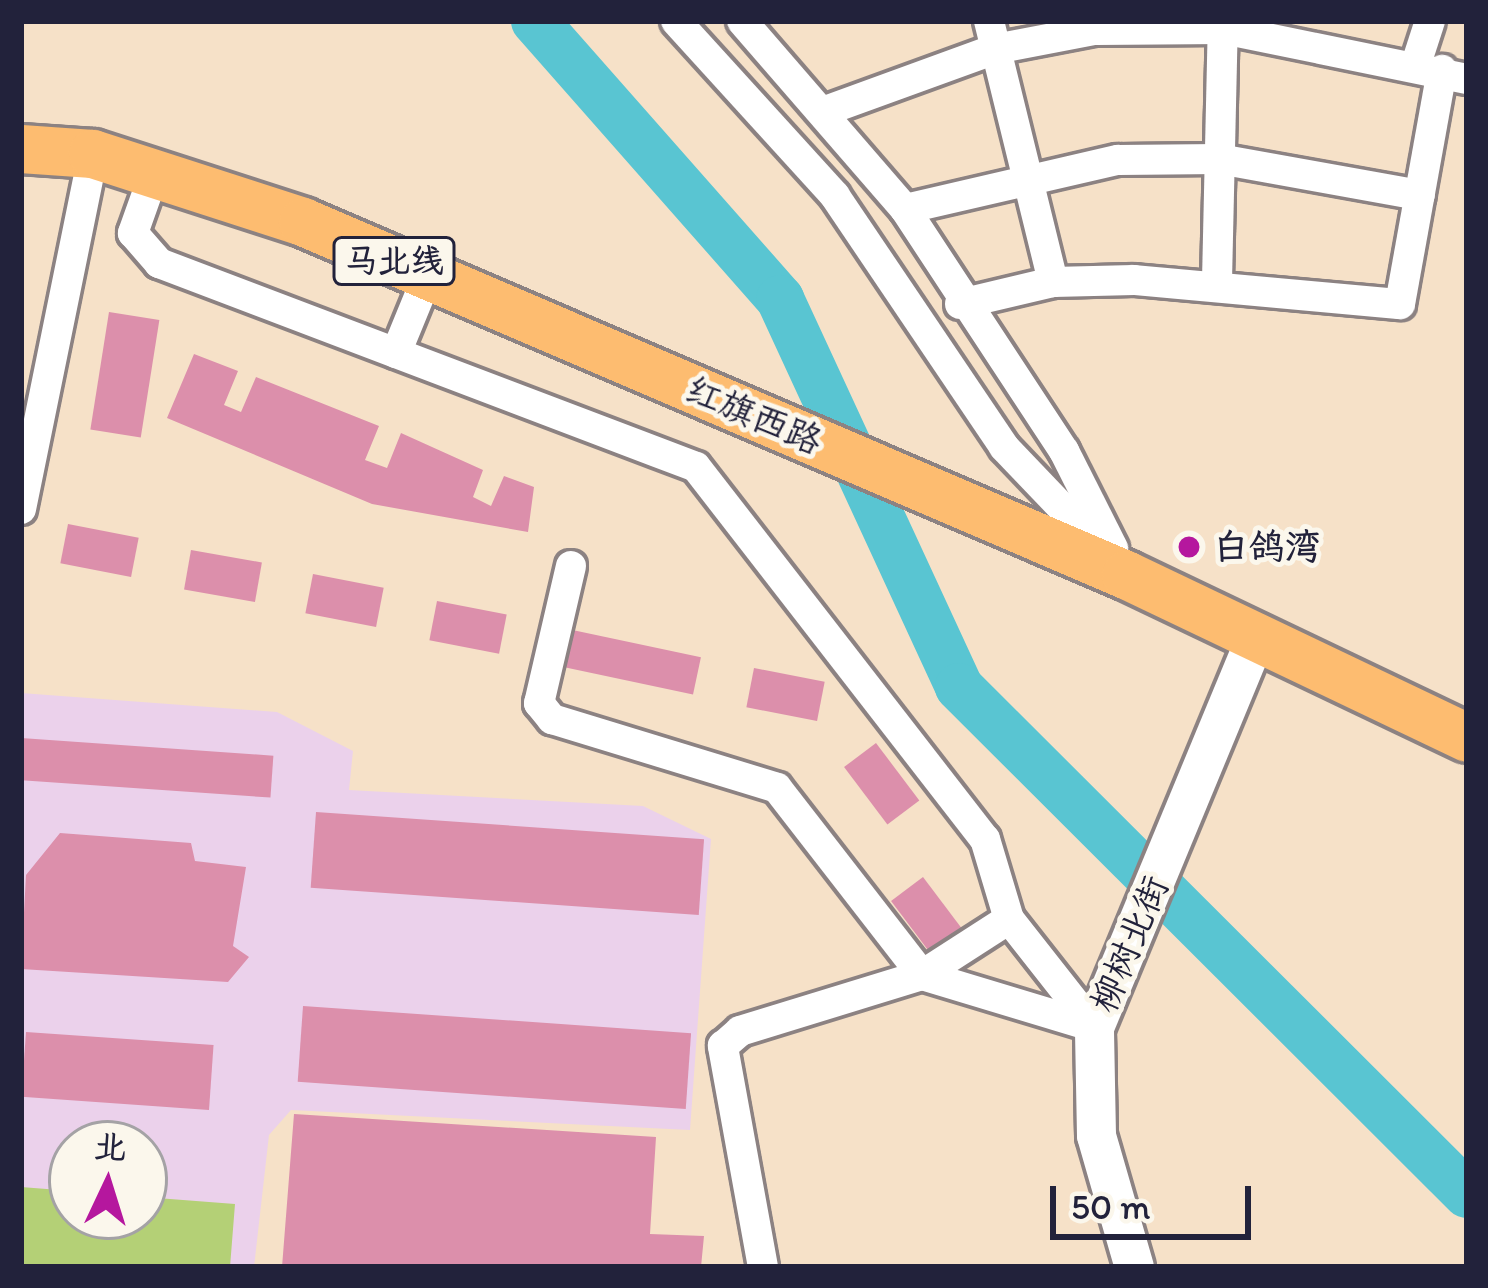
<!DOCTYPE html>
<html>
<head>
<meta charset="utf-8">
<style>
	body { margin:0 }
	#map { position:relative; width:1488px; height:1288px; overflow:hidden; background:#f6e1c8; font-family:Itim,"LXGW WenKai TC",sans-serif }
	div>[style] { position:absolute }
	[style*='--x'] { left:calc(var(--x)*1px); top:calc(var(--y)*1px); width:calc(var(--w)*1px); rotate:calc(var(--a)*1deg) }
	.built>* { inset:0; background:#ebd1eb }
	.green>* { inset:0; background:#b4d076 }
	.river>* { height:48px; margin:-24px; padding:0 24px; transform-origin:24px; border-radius:24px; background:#59c5d2 }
	.building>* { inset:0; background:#dc8fab; transform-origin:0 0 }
	.roads { filter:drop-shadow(3px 0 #8c8282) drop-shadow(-3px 0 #8c8282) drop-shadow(0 3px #8c8282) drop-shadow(0 -3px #8c8282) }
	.minor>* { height:30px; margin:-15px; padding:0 15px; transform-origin:15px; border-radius:15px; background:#fff }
	.tertiary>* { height:39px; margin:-19.5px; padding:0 19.5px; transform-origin:19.5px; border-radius:19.5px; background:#fff }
	.primary>* { height:48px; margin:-24px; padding:0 24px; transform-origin:24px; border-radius:24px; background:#fdbc70 }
	.dots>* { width:33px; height:33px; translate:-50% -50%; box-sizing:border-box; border:6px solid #fbf7ec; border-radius:50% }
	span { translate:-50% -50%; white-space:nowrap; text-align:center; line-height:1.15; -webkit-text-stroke:10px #fbf7ec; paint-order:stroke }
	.shield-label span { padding:3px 9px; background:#fbf7ec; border:3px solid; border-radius:9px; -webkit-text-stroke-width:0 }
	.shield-label { font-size:33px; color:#22223b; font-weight:700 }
	.street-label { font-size:36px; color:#22223b }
	.poi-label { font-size:36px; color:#22223b; font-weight:700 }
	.left { translate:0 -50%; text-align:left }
	.frame { position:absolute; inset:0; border:24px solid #22223b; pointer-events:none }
	.north { position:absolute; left:48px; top:1120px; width:120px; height:120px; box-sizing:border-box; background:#fbf7ec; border:3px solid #a4a2a5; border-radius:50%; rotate:4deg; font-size:33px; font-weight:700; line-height:48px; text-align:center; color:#22223b }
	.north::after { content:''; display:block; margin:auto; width:42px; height:54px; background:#b5179e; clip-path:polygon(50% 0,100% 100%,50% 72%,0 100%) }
	.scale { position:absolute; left:1050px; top:1186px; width:201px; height:54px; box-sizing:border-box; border:6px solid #22223b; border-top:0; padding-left:15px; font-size:36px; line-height:42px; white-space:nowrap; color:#22223b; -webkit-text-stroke:9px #fbf7ec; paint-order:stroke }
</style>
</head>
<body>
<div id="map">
	<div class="built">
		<div style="clip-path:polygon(evenodd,21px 693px,277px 712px,353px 751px,349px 790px,643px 806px,711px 839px,690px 1130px,291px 1110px,269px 1135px,254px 1267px,21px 1267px,21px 693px,72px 1144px,144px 1144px,144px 1216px,72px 1216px,72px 1144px)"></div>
	</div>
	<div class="green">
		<div style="clip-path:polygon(21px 1187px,72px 1191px,72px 1216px,144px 1216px,144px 1197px,235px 1204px,230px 1267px,21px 1267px)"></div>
	</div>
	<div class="river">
		<div style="--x:535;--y:21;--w:371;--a:48.6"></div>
		<div style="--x:780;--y:299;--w:427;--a:65.2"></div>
		<div style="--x:959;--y:687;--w:718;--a:44.94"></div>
	</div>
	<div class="building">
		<div style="left:109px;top:312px;width:51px;height:119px;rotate:9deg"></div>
		<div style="clip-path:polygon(194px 354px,238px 371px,224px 405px,241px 412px,256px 377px,379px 426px,365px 460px,387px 468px,401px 433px,483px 470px,473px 497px,491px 506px,504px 476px,534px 487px,528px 532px,372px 504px,167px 418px)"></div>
		<div style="left:68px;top:524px;width:72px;height:40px;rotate:11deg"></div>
		<div style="left:191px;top:550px;width:72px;height:40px;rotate:10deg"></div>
		<div style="left:313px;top:574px;width:72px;height:40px;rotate:11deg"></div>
		<div style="left:437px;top:601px;width:71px;height:40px;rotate:11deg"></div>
		<div style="left:563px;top:628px;width:141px;height:38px;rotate:12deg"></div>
		<div style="left:754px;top:668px;width:72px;height:40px;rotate:11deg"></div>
		<div style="left:21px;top:738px;width:253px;height:42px;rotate:4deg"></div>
		<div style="left:876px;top:743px;width:72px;height:40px;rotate:53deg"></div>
		<div style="left:316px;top:812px;width:389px;height:76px;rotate:4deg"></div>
		<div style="clip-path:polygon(60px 833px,191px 843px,195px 861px,246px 867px,233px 946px,249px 957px,228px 982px,21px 969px,26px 875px)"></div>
		<div style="left:923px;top:877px;width:72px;height:40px;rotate:53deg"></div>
		<div style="left:303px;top:1006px;width:389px;height:76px;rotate:4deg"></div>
		<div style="left:26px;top:1032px;width:188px;height:65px;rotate:4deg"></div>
		<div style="clip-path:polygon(294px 1114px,656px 1137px,650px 1234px,704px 1236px,701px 1267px,282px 1267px)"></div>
	</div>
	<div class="roads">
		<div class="minor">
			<div style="--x:676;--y:21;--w:236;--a:47.7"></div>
			<div style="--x:835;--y:196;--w:303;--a:56"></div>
			<div style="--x:1004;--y:447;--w:153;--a:46.3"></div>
			<div style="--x:742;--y:21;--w:249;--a:49.1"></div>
			<div style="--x:905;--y:209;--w:290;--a:56.7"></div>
			<div style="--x:1064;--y:451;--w:109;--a:63.2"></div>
			<div style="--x:989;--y:21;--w:269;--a:76.2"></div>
			<div style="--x:1416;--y:64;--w:45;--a:-72"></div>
			<div style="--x:825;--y:111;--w:181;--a:-20"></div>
			<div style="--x:995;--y:49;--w:102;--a:-10.8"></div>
			<div style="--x:1095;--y:30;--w:128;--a:-0.4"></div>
			<div style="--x:1223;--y:29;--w:249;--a:11.6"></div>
			<div style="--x:154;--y:174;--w:63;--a:109.6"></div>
			<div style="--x:133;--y:233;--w:40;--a:49"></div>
			<div style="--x:159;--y:263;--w:574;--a:20.8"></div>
			<div style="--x:696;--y:467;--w:471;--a:52.2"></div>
			<div style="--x:985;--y:839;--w:84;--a:73.3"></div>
			<div style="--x:1009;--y:919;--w:137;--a:51.8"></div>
			<div style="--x:905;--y:209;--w:219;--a:-13"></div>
			<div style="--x:1118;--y:160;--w:101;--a:-0.6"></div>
			<div style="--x:1219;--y:159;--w:204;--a:10.2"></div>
			<div style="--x:1217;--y:281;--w:260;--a:-88.7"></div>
			<div style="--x:960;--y:304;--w:96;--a:-13.3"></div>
			<div style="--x:1053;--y:282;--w:81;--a:-1.4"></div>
			<div style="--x:1134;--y:280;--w:267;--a:5.2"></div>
			<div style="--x:1400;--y:304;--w:238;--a:-79.8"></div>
			<div style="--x:396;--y:353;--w:84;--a:-67.7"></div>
			<div style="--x:21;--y:509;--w:362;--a:-78.5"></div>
			<div style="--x:571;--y:566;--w:141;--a:103.1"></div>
			<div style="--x:539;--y:703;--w:21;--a:51"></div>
			<div style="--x:552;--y:719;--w:235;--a:17"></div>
			<div style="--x:777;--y:788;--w:237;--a:52.2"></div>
			<div style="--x:922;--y:975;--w:180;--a:16.8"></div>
			<div style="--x:763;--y:1267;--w:225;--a:-100.3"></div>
			<div style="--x:723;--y:1046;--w:23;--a:-41"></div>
			<div style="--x:740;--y:1031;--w:190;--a:-17.1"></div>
			<div style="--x:922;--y:975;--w:103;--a:-32.8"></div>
		</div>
		<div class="tertiary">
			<div style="--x:1134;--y:1267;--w:137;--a:-106.1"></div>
			<div style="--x:1096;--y:1135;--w:108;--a:-91.1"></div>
			<div style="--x:1094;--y:1027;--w:426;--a:-67.5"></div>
		</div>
		<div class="primary">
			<div style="--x:21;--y:149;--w:72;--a:4"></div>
			<div style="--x:93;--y:154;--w:221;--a:17.9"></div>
			<div style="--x:303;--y:222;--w:896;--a:23.22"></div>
			<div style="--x:1126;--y:575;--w:378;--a:25.5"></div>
		</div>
	</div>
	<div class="dots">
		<div style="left:1189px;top:547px;background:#b5179e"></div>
	</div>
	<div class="shield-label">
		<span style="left:394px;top:261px">马北线</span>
	</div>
	<div class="street-label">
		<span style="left:754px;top:415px;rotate:23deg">红旗西路</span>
		<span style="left:1129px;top:944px;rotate:-67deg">柳树北街</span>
	</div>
	<div class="poi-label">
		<span class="left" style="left:1213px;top:547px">白鸽湾</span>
	</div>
	<div class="frame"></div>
	<div class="north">北</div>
	<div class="scale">50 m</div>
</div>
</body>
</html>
